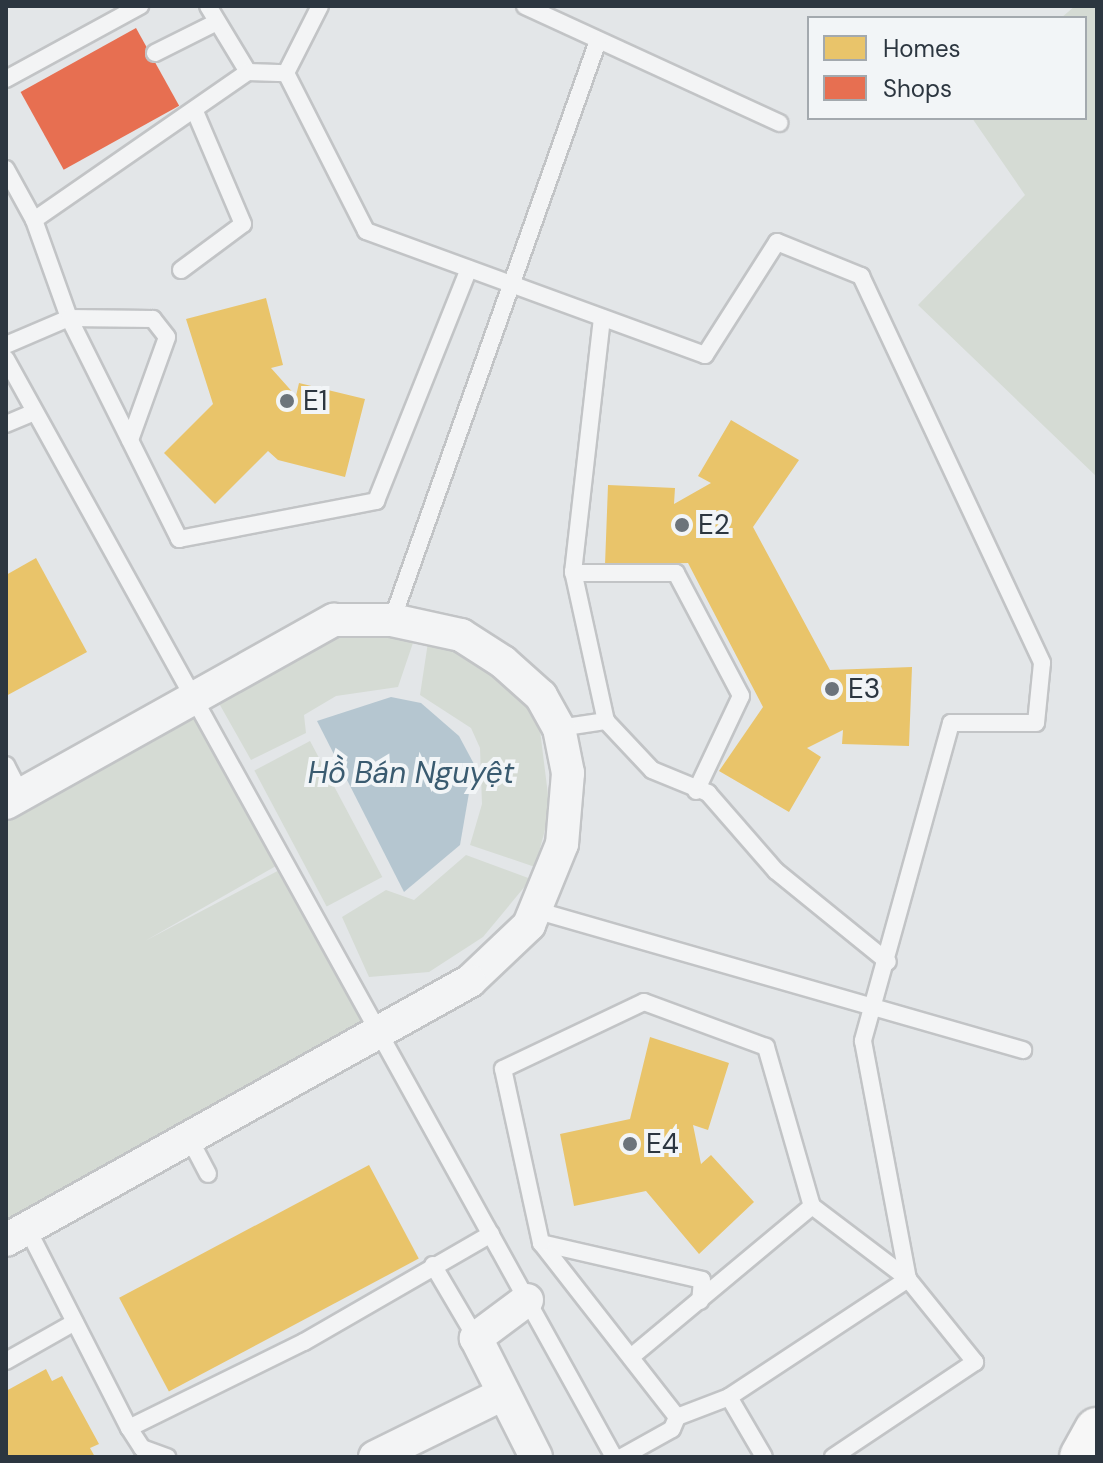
<!DOCTYPE html>
<html>
<head>
<meta charset="utf-8">
<style>
	body { margin:0 }
	#map { position:relative; width:1103px; height:1463px; overflow:hidden; background:#e3e6e8; font-family:"DM Sans",sans-serif }
	div>[style] { position:absolute }
	[style*='--x'] { left:calc(var(--x)*1px); top:calc(var(--y)*1px); width:calc(var(--w)*1px); rotate:calc(var(--a)*1deg) }
	.green>* { inset:0; background:#d5dbd4; transform-origin:0 0 }
	.water>* { inset:0; background:#b5c6d0 }
	.homes>* { inset:0; background:#e9c46a; transform-origin:0 0 }
	.shops>* { inset:0; background:#e76f51; transform-origin:0 0 }
	.roads { filter:drop-shadow(2px 0 #c2c4c6) drop-shadow(-2px 0 #c2c4c6) drop-shadow(0 2px #c2c4c6) drop-shadow(0 -2px #c2c4c6) }
	.lane>* { height:16px; margin:-8px; padding:0 8px; transform-origin:8px; border-radius:8px; background:#f3f4f5 }
	.street>* { height:32px; margin:-16px; padding:0 16px; transform-origin:16px; border-radius:16px; background:#f3f4f5 }
	.secondary>* { height:44px; margin:-22px; padding:0 22px; transform-origin:22px; border-radius:22px; background:#f7f7f7 }
	.dots>* { width:22px; height:22px; translate:-50% -50%; box-sizing:border-box; border:4px solid #f2f5f7; border-radius:50% }
	span { translate:-50% -50%; white-space:nowrap; text-align:center; line-height:1.15; -webkit-text-stroke:8px #f2f5f7; paint-order:stroke }
	.poi-label { font-size:28px; color:#2c3640 }
	.left { translate:0 -50%; text-align:left }
	.water-label { font-size:30px; color:#3a5b70; font-style:italic }
	.frame { position:absolute; inset:0; border:8px solid #2c3640; pointer-events:none }
	.legend { position:absolute; left:807px; top:16px; width:280px; height:104px; box-sizing:border-box; background:#f2f5f7; border:2px solid #a3a9ae; margin:0; padding:10px 14px; list-style:none; font-size:24px; color:#2c3640 }
	.legend li { display:flex; align-items:center; gap:16px; height:40px }
	.legend b { width:40px; border:2px solid #a3a9ae }
</style>
</head>
<body>
<div id="map">
	<div class="green">
		<div style="clip-path:polygon(1075px 6px,1097px 6px,1097px 477px,918px 305px,1025px 195px,972px 118px,1085px 118px,1085px 18px,1061px 18px)"></div>
		<div style="clip-path:polygon(346px 624px,416px 634px,398px 687px,336px 696px,304px 715px,306px 733px,251px 760px,216px 698px)"></div>
		<div style="clip-path:polygon(430px 629px,520px 681px,539px 722px,550px 811px,535px 867px,470px 845px,482px 804px,480px 748px,471px 728px,420px 695px)"></div>
		<div style="clip-path:polygon(197px 701px,283px 862px,145px 941px,285px 867px,372px 1020px,6px 1225px,6px 803px)"></div>
		<div style="left:310px;top:741px;width:154px;height:63px;rotate:62deg"></div>
		<div style="clip-path:polygon(466px 855px,531px 879px,483px 937px,429px 972px,369px 977px,342px 917px,386px 890px,414px 900px)"></div>
	</div>
	<div class="water">
		<div style="clip-path:polygon(391px 697px,421px 703px,459px 736px,474px 764px,460px 845px,404px 892px,317px 721px)"></div>
	</div>
	<div class="homes">
		<div style="clip-path:polygon(266px 298px,283px 365px,271px 368px,296px 396px,299px 383px,365px 399px,345px 477px,278px 460px,268px 451px,215px 504px,164px 453px,213px 404px,186px 319px)"></div>
		<div style="clip-path:polygon(731px 420px,799px 460px,753px 527px,830px 670px,912px 667px,909px 746px,842px 744px,843px 730px,807px 748px,821px 757px,789px 812px,719px 771px,763px 707px,688px 563px,605px 565px,608px 485px,675px 488px,674px 504px,711px 483px,698px 476px)"></div>
		<div style="clip-path:polygon(36px 558px,87px 652px,6px 696px,6px 575px)"></div>
		<div style="clip-path:polygon(650px 1037px,729px 1063px,708px 1130px,693px 1125px,701px 1164px,711px 1155px,754px 1202px,699px 1254px,646px 1191px,574px 1206px,560px 1134px,630px 1119px)"></div>
		<div style="left:369px;top:1165px;width:106px;height:283px;rotate:62deg"></div>
		<div style="clip-path:polygon(46px 1369px,52px 1381px,62px 1376px,99px 1444px,90px 1448px,95px 1457px,6px 1457px,6px 1391px)"></div>
	</div>
	<div class="shops">
		<div style="left:136px;top:28px;width:89px;height:132px;rotate:61deg"></div>
	</div>
	<div class="roads">
		<div class="lane">
			<div style="--x:208;--y:6;--w:77;--a:58.8"></div>
			<div style="--x:525;--y:6;--w:280;--a:24.7"></div>
			<div style="--x:155;--y:53;--w:69;--a:-26.6"></div>
			<div style="--x:286;--y:73;--w:177;--a:63.1"></div>
			<div style="--x:366;--y:231;--w:361;--a:20.1"></div>
			<div style="--x:705;--y:355;--w:134;--a:-57.5"></div>
			<div style="--x:777;--y:242;--w:91;--a:22"></div>
			<div style="--x:861;--y:276;--w:427;--a:64.9"></div>
			<div style="--x:1042;--y:663;--w:60;--a:95.7"></div>
			<div style="--x:1036;--y:723;--w:85;--a:180"></div>
			<div style="--x:951;--y:723;--w:330;--a:105.5"></div>
			<div style="--x:863;--y:1041;--w:242;--a:79.3"></div>
			<div style="--x:908;--y:1279;--w:107;--a:51.1"></div>
			<div style="--x:975;--y:1362;--w:171;--a:146.2"></div>
			<div style="--x:286;--y:73;--w:75;--a:-63.1"></div>
			<div style="--x:6;--y:79;--w:153;--a:-28.6"></div>
			<div style="--x:6;--y:169;--w:58;--a:61.2"></div>
			<div style="--x:34;--y:220;--w:104;--a:70.3"></div>
			<div style="--x:69;--y:318;--w:69;--a:156.8"></div>
			<div style="--x:34;--y:220;--w:260;--a:-34.7"></div>
			<div style="--x:248;--y:72;--w:38;--a:2"></div>
			<div style="--x:181;--y:270;--w:77;--a:-36.6"></div>
			<div style="--x:243;--y:224;--w:120;--a:-113.1"></div>
			<div style="--x:602;--y:318;--w:255;--a:96.5"></div>
			<div style="--x:573;--y:571;--w:154;--a:77.6"></div>
			<div style="--x:6;--y:359;--w:1255;--a:61.03"></div>
			<div style="--x:6;--y:424;--w:30;--a:-23"></div>
			<div style="--x:130;--y:440;--w:109;--a:-70.2"></div>
			<div style="--x:167;--y:337;--w:23;--a:-128"></div>
			<div style="--x:153;--y:319;--w:84;--a:-179.3"></div>
			<div style="--x:69;--y:318;--w:247;--a:63.5"></div>
			<div style="--x:179;--y:539;--w:201;--a:-10.9"></div>
			<div style="--x:376;--y:501;--w:250;--a:-68.2"></div>
			<div style="--x:573;--y:573;--w:103;--a:0"></div>
			<div style="--x:676;--y:573;--w:139;--a:62.1"></div>
			<div style="--x:741;--y:696;--w:105;--a:115.3"></div>
			<div style="--x:392;--y:620;--w:615;--a:-70.42"></div>
			<div style="--x:559;--y:728;--w:48;--a:-8.5"></div>
			<div style="--x:606;--y:721;--w:67;--a:46.8"></div>
			<div style="--x:652;--y:770;--w:61;--a:22.3"></div>
			<div style="--x:708;--y:793;--w:103;--a:48.9"></div>
			<div style="--x:776;--y:871;--w:144;--a:39.1"></div>
			<div style="--x:6;--y:765;--w:33;--a:63"></div>
			<div style="--x:535;--y:910;--w:508;--a:16.01"></div>
			<div style="--x:187;--y:1134;--w:45;--a:62.3"></div>
			<div style="--x:27;--y:1228;--w:225;--a:63"></div>
			<div style="--x:129;--y:1428;--w:24;--a:57"></div>
			<div style="--x:142;--y:1448;--w:27;--a:20"></div>
			<div style="--x:541;--y:1243;--w:165;--a:12.9"></div>
			<div style="--x:702;--y:1280;--w:21;--a:95"></div>
			<div style="--x:433;--y:1265;--w:85;--a:59.5"></div>
			<div style="--x:631;--y:1357;--w:236;--a:-39.8"></div>
			<div style="--x:6;--y:1361;--w:79;--a:-29.5"></div>
			<div style="--x:677;--y:1417;--w:221;--a:-128"></div>
			<div style="--x:541;--y:1243;--w:178;--a:-102.3"></div>
			<div style="--x:503;--y:1069;--w:156;--a:-25.4"></div>
			<div style="--x:644;--y:1002;--w:130;--a:20.2"></div>
			<div style="--x:766;--y:1047;--w:166;--a:73.9"></div>
			<div style="--x:812;--y:1206;--w:121;--a:37.2"></div>
			<div style="--x:908;--y:1279;--w:214;--a:146.6"></div>
			<div style="--x:129;--y:1428;--w:195;--a:-26.2"></div>
			<div style="--x:304;--y:1342;--w:216;--a:-30"></div>
			<div style="--x:622;--y:1457;--w:57;--a:-29.2"></div>
			<div style="--x:672;--y:1429;--w:13;--a:-67"></div>
			<div style="--x:677;--y:1417;--w:56;--a:-21"></div>
			<div style="--x:729;--y:1397;--w:69;--a:59.7"></div>
		</div>
		<div class="street">
			<div style="--x:6;--y:803;--w:376;--a:-29.2"></div>
			<div style="--x:334;--y:620;--w:58;--a:0"></div>
			<div style="--x:392;--y:620;--w:71;--a:12.3"></div>
			<div style="--x:461;--y:635;--w:50;--a:32.7"></div>
			<div style="--x:503;--y:662;--w:51;--a:41.8"></div>
			<div style="--x:541;--y:696;--w:37;--a:61"></div>
			<div style="--x:559;--y:728;--w:46;--a:78.7"></div>
			<div style="--x:568;--y:773;--w:71;--a:94.8"></div>
			<div style="--x:562;--y:844;--w:87;--a:112.2"></div>
			<div style="--x:529;--y:925;--w:81;--a:136.5"></div>
			<div style="--x:470;--y:981;--w:531;--a:150.83"></div>
			<div style="--x:527;--y:1300;--w:64;--a:143.3"></div>
			<div style="--x:476;--y:1338;--w:133;--a:63.2"></div>
			<div style="--x:375;--y:1457;--w:143;--a:-26.2"></div>
		</div>
		<div class="secondary">
			<div style="--x:1082;--y:1457;--w:31;--a:-61"></div>
		</div>
	</div>
	<div class="dots">
		<div style="left:287px;top:401px;background:#6c747b"></div>
		<div style="left:682px;top:525px;background:#6c747b"></div>
		<div style="left:832px;top:689px;background:#6c747b"></div>
		<div style="left:630px;top:1144px;background:#6c747b"></div>
	</div>
	<div class="poi-label">
		<span class="left" style="left:303px;top:401px">E1</span>
		<span class="left" style="left:698px;top:525px">E2</span>
		<span class="left" style="left:848px;top:689px">E3</span>
		<span class="left" style="left:646px;top:1144px">E4</span>
	</div>
	<div class="water-label">
		<span style="left:411px;top:773px">Hồ Bán Nguyệt</span>
	</div>
	<div class="frame"></div>
	<ul class="legend">
	<li><b style="height:22px;background:#e9c46a"></b>Homes</li>
	<li><b style="height:22px;background:#e76f51"></b>Shops</li>
	</ul>
</div>
</body>
</html>
